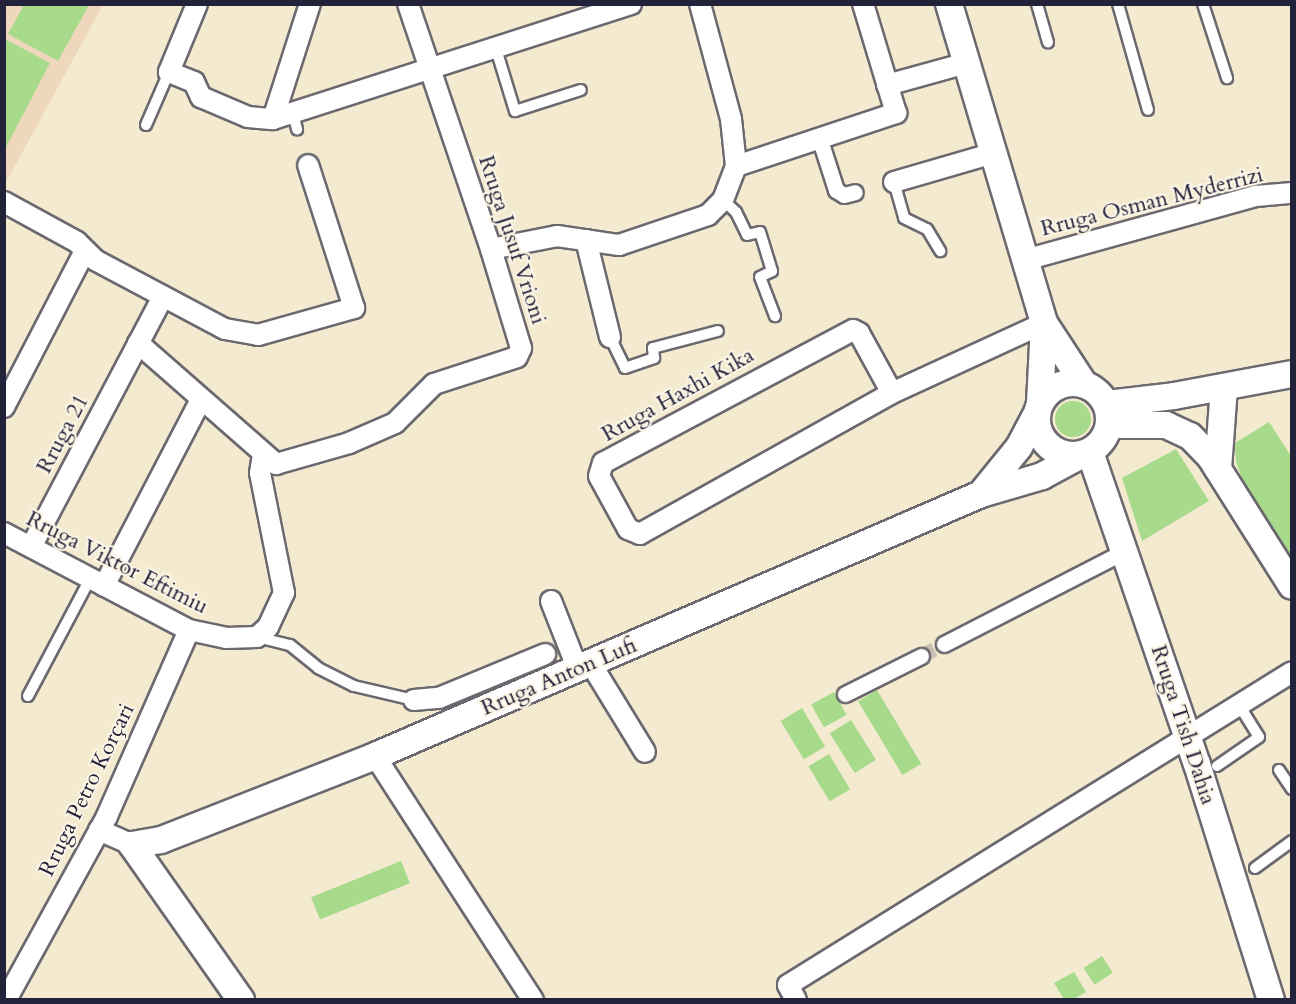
<!DOCTYPE html>
<html>
<head>
<meta charset="utf-8">
<style>
	body { margin:0 }
	#map { position:relative; width:1296px; height:1004px; overflow:hidden; background:#f3ead0; font-family:Cardo,serif }
	div>[style] { position:absolute }
	[style*='--x'] { left:calc(var(--x)*1px); top:calc(var(--y)*1px); width:calc(var(--w)*1px); rotate:calc(var(--a)*1deg) }
	.built>* { inset:0; background:#eed7bb }
	.green>* { inset:0; background:#a7db8b; transform-origin:0 0 }
	.round { border-radius:50% }
	.pedestrian-tunnel>* { height:15px; margin-top:-7.5px; transform-origin:0; background:repeating-linear-gradient(90deg,#c9c2b2 0 15px,transparent 0 23px) }
	.roads { filter:drop-shadow(2px 0 #6b686f) drop-shadow(-2px 0 #6b686f) drop-shadow(0 2px #6b686f) drop-shadow(0 -2px #6b686f) }
	.service>* { height:10px; margin:-5px; padding:0 5px; transform-origin:5px; border-radius:5px; background:#fff }
	.pedestrian>* { height:15px; margin:-7.5px; padding:0 7.5px; transform-origin:7.5px; border-radius:7.5px; background:#fff }
	.minor>* { height:20px; margin:-10px; padding:0 10px; transform-origin:10px; border-radius:10px; background:#fff }
	.tertiary>* { height:26px; margin:-13px; padding:0 13px; transform-origin:13px; border-radius:13px; background:#fff }
	.tertiary>.ring { margin:-13px; padding:0; box-sizing:content-box; background:none; border:26px solid #fff; border-radius:50% }
	span { translate:-50% -50%; white-space:nowrap; text-align:center; line-height:1.15; -webkit-text-stroke:4.5px #fcf5e5; paint-order:stroke }
	.street-label { font-size:22px; color:#22223b }
	.frame { position:absolute; inset:0; border:6px solid #22223b; pointer-events:none }
</style>
</head>
<body>
<div id="map">
	<div class="built">
		<div style="clip-path:polygon(5px 5px,103px 5px,5px 184px)"></div>
	</div>
	<div class="green">
		<div style="clip-path:polygon(24px 5px,89px 5px,58px 61px,8px 34px)"></div>
		<div style="clip-path:polygon(5px 39px,50px 63px,5px 149px,4px 40px)"></div>
		<div class="round" style="left:1055px;top:401px;width:36px;height:36px"></div>
		<div style="clip-path:polygon(1269px 422px,1291px 456px,1291px 562px,1250px 500px,1236px 462px,1235px 443px)"></div>
		<div style="clip-path:polygon(1176px 449px,1209px 501px,1142px 541px,1122px 478px)"></div>
		<div style="left:877px;top:690px;width:86px;height:22px;rotate:59deg"></div>
		<div style="left:834px;top:692px;width:26px;height:26px;rotate:61deg"></div>
		<div style="left:802px;top:708px;width:45px;height:25px;rotate:59deg"></div>
		<div style="left:851px;top:720px;width:47px;height:25px;rotate:58deg"></div>
		<div style="left:829px;top:754px;width:41px;height:24px;rotate:59deg"></div>
		<div style="left:401px;top:861px;width:24px;height:97px;rotate:68deg"></div>
		<div style="left:1102px;top:956px;width:20px;height:22px;rotate:57deg"></div>
		<div style="clip-path:polygon(1074px 972px,1086px 992px,1074px 999px,1064px 999px,1054px 983px)"></div>
	</div>
	<div class="pedestrian-tunnel">
		<div style="--x:921;--y:656;--w:26;--a:-28"></div>
	</div>
	<div class="roads">
		<div class="service">
			<div style="--x:1037;--y:4;--w:40;--a:74"></div>
			<div style="--x:1118;--y:4;--w:110;--a:74.2"></div>
			<div style="--x:1203;--y:4;--w:78;--a:72"></div>
			<div style="--x:496;--y:49;--w:65;--a:73"></div>
			<div style="--x:515;--y:111;--w:69;--a:-17.7"></div>
			<div style="--x:293;--y:114;--w:16;--a:75"></div>
			<div style="--x:146;--y:125;--w:58;--a:-66.5"></div>
			<div style="--x:894;--y:182;--w:37;--a:74"></div>
			<div style="--x:904;--y:218;--w:25;--a:26"></div>
			<div style="--x:927;--y:229;--w:26;--a:59"></div>
			<div style="--x:723;--y:200;--w:18;--a:43"></div>
			<div style="--x:736;--y:212;--w:25;--a:64"></div>
			<div style="--x:747;--y:235;--w:13;--a:-13"></div>
			<div style="--x:760;--y:232;--w:41;--a:72.9"></div>
			<div style="--x:772;--y:271;--w:13;--a:153"></div>
			<div style="--x:760;--y:277;--w:42;--a:69"></div>
			<div style="--x:610;--y:337;--w:34;--a:64"></div>
			<div style="--x:625;--y:368;--w:31;--a:-19"></div>
			<div style="--x:654;--y:358;--w:10;--a:-96"></div>
			<div style="--x:653;--y:348;--w:67;--a:-14.7"></div>
			<div style="--x:257;--y:637;--w:34;--a:14"></div>
			<div style="--x:290;--y:645;--w:36;--a:39"></div>
			<div style="--x:318;--y:668;--w:40;--a:26.6"></div>
			<div style="--x:354;--y:686;--w:62;--a:13.1"></div>
			<div style="--x:28;--y:696;--w:132;--a:-62.1"></div>
			<div style="--x:1217;--y:766;--w:51;--a:-34.6"></div>
			<div style="--x:1259;--y:737;--w:38;--a:-122"></div>
			<div style="--x:1279;--y:770;--w:23;--a:56"></div>
			<div style="--x:1255;--y:868;--w:46;--a:-36.1"></div>
		</div>
		<div class="pedestrian">
			<div style="--x:819;--y:137;--w:56;--a:72.2"></div>
			<div style="--x:836;--y:190;--w:9;--a:32"></div>
			<div style="--x:844;--y:195;--w:11;--a:-15"></div>
			<div style="--x:944;--y:644;--w:203;--a:-27.2"></div>
			<div style="--x:845;--y:694;--w:85;--a:-26.6"></div>
		</div>
		<div class="minor">
			<div style="--x:197;--y:4;--w:74;--a:112.4"></div>
			<div style="--x:169;--y:72;--w:27;--a:22"></div>
			<div style="--x:194;--y:82;--w:17;--a:65"></div>
			<div style="--x:201;--y:97;--w:51;--a:23.1"></div>
			<div style="--x:248;--y:117;--w:25;--a:5"></div>
			<div style="--x:273;--y:119;--w:376;--a:-17.8"></div>
			<div style="--x:700;--y:4;--w:119;--a:74.9"></div>
			<div style="--x:731;--y:119;--w:47;--a:83.9"></div>
			<div style="--x:887;--y:85;--w:83;--a:-15.4"></div>
			<div style="--x:273;--y:119;--w:121;--a:-72.2"></div>
			<div style="--x:894;--y:182;--w:104;--a:-16.2"></div>
			<div style="--x:4;--y:202;--w:83;--a:28.7"></div>
			<div style="--x:77;--y:242;--w:25;--a:45"></div>
			<div style="--x:95;--y:260;--w:147;--a:28"></div>
			<div style="--x:225;--y:329;--w:34;--a:10"></div>
			<div style="--x:258;--y:335;--w:100;--a:-15.7"></div>
			<div style="--x:354;--y:308;--w:150;--a:-107.8"></div>
			<div style="--x:586;--y:240;--w:100;--a:76.1"></div>
			<div style="--x:491;--y:249;--w:67;--a:-11.1"></div>
			<div style="--x:557;--y:236;--w:63;--a:8.3"></div>
			<div style="--x:619;--y:245;--w:94;--a:-18.6"></div>
			<div style="--x:708;--y:215;--w:21;--a:-45"></div>
			<div style="--x:723;--y:200;--w:36;--a:-69"></div>
			<div style="--x:736;--y:166;--w:169;--a:-18.3"></div>
			<div style="--x:896;--y:113;--w:114;--a:-106.8"></div>
			<div style="--x:1025;--y:260;--w:240;--a:-15.5"></div>
			<div style="--x:1256;--y:196;--w:36;--a:-5"></div>
			<div style="--x:853;--y:330;--w:7;--a:27"></div>
			<div style="--x:859;--y:333;--w:68;--a:61.2"></div>
			<div style="--x:892;--y:393;--w:289;--a:150.8"></div>
			<div style="--x:640;--y:534;--w:13;--a:-157"></div>
			<div style="--x:628;--y:529;--w:60;--a:-118.7"></div>
			<div style="--x:599;--y:476;--w:14;--a:-73"></div>
			<div style="--x:603;--y:463;--w:283;--a:-28"></div>
			<div style="--x:138;--y:343;--w:184;--a:41.2"></div>
			<div style="--x:276;--y:464;--w:76;--a:-16"></div>
			<div style="--x:349;--y:443;--w:50;--a:-23.5"></div>
			<div style="--x:395;--y:423;--w:55;--a:-45"></div>
			<div style="--x:434;--y:384;--w:87;--a:-18"></div>
			<div style="--x:517;--y:357;--w:10;--a:-66"></div>
			<div style="--x:521;--y:348;--w:103;--a:-106.9"></div>
			<div style="--x:491;--y:249;--w:259;--a:-108.7"></div>
			<div style="--x:892;--y:393;--w:167;--a:-24.7"></div>
			<div style="--x:4;--y:407;--w:176;--a:-62.6"></div>
			<div style="--x:4;--y:533;--w:209;--a:27.7"></div>
			<div style="--x:189;--y:630;--w:38;--a:12"></div>
			<div style="--x:226;--y:638;--w:31;--a:-2"></div>
			<div style="--x:257;--y:637;--w:15;--a:-42"></div>
			<div style="--x:268;--y:627;--w:38;--a:-65"></div>
			<div style="--x:284;--y:593;--w:122;--a:-101.3"></div>
			<div style="--x:260;--y:473;--w:19;--a:-81"></div>
			<div style="--x:31;--y:547;--w:283;--a:-62.2"></div>
			<div style="--x:104;--y:586;--w:210;--a:-62.5"></div>
			<div style="--x:551;--y:601;--w:74;--a:68.6"></div>
			<div style="--x:591;--y:664;--w:103;--a:58.5"></div>
			<div style="--x:414;--y:700;--w:25;--a:-5"></div>
			<div style="--x:439;--y:698;--w:115;--a:-22.5"></div>
			<div style="--x:375;--y:756;--w:291;--a:57.1"></div>
			<div style="--x:99;--y:830;--w:36;--a:24"></div>
			<div style="--x:6;--y:1000;--w:210;--a:-61.2"></div>
			<div style="--x:107;--y:816;--w:203;--a:-66.2"></div>
			<div style="--x:796;--y:1000;--w:17;--a:-118"></div>
			<div style="--x:788;--y:985;--w:593;--a:-31.84"></div>
		</div>
		<div class="tertiary">
			<div style="--x:949;--y:4;--w:333;--a:73.4"></div>
			<div style="--x:1044;--y:323;--w:73;--a:56.7"></div>
			<div class="ring" style="left:1037px;top:383px;width:46px;height:46px"></div>
			<div style="--x:1040;--y:403;--w:79;--a:-87.1"></div>
			<div style="--x:1107;--y:404;--w:67;--a:-6.8"></div>
			<div style="--x:1174;--y:396;--w:120;--a:-10.6"></div>
			<div style="--x:1110;--y:425;--w:56;--a:0"></div>
			<div style="--x:1166;--y:425;--w:26;--a:25"></div>
			<div style="--x:1190;--y:436;--w:30;--a:46"></div>
			<div style="--x:1211;--y:458;--w:151;--a:57.7"></div>
			<div style="--x:1090;--y:452;--w:330;--a:71.1"></div>
			<div style="--x:1197;--y:764;--w:247;--a:72.6"></div>
			<div style="--x:1218;--y:469;--w:82;--a:-85.8"></div>
			<div style="--x:981;--y:494;--w:60;--a:-51"></div>
			<div style="--x:1019;--y:447;--w:38;--a:-62"></div>
			<div style="--x:241;--y:1000;--w:189;--a:-125.1"></div>
			<div style="--x:132;--y:845;--w:29;--a:-10"></div>
			<div style="--x:161;--y:840;--w:230;--a:-21.4"></div>
			<div style="--x:375;--y:756;--w:660;--a:-23.38"></div>
			<div style="--x:981;--y:494;--w:64;--a:-16.4"></div>
			<div style="--x:1042;--y:476;--w:47;--a:-28.2"></div>
		</div>
	</div>
	<div class="street-label">
		<span style="left:1152px;top:202px;rotate:-14deg">Rruga Osman Myderrizi</span>
		<span style="left:512px;top:240px;rotate:72deg">Rruga Jusuf Vrioni</span>
		<span style="left:678px;top:395px;rotate:-29deg">Rruga Haxhi Kika</span>
		<span style="left:63px;top:434px;rotate:-62deg">Rruga 21</span>
		<span style="left:117px;top:563px;rotate:27deg">Rruga Viktor Eftimiu</span>
		<span style="left:559px;top:677px;rotate:-23deg">Rruga Anton Lufi</span>
		<span style="left:1183px;top:725px;rotate:72deg">Rruga Tish Dahia</span>
		<span style="left:87px;top:790px;rotate:-64deg">Rruga Petro Korçari</span>
	</div>
	<div class="frame"></div>
</div>
</body>
</html>
